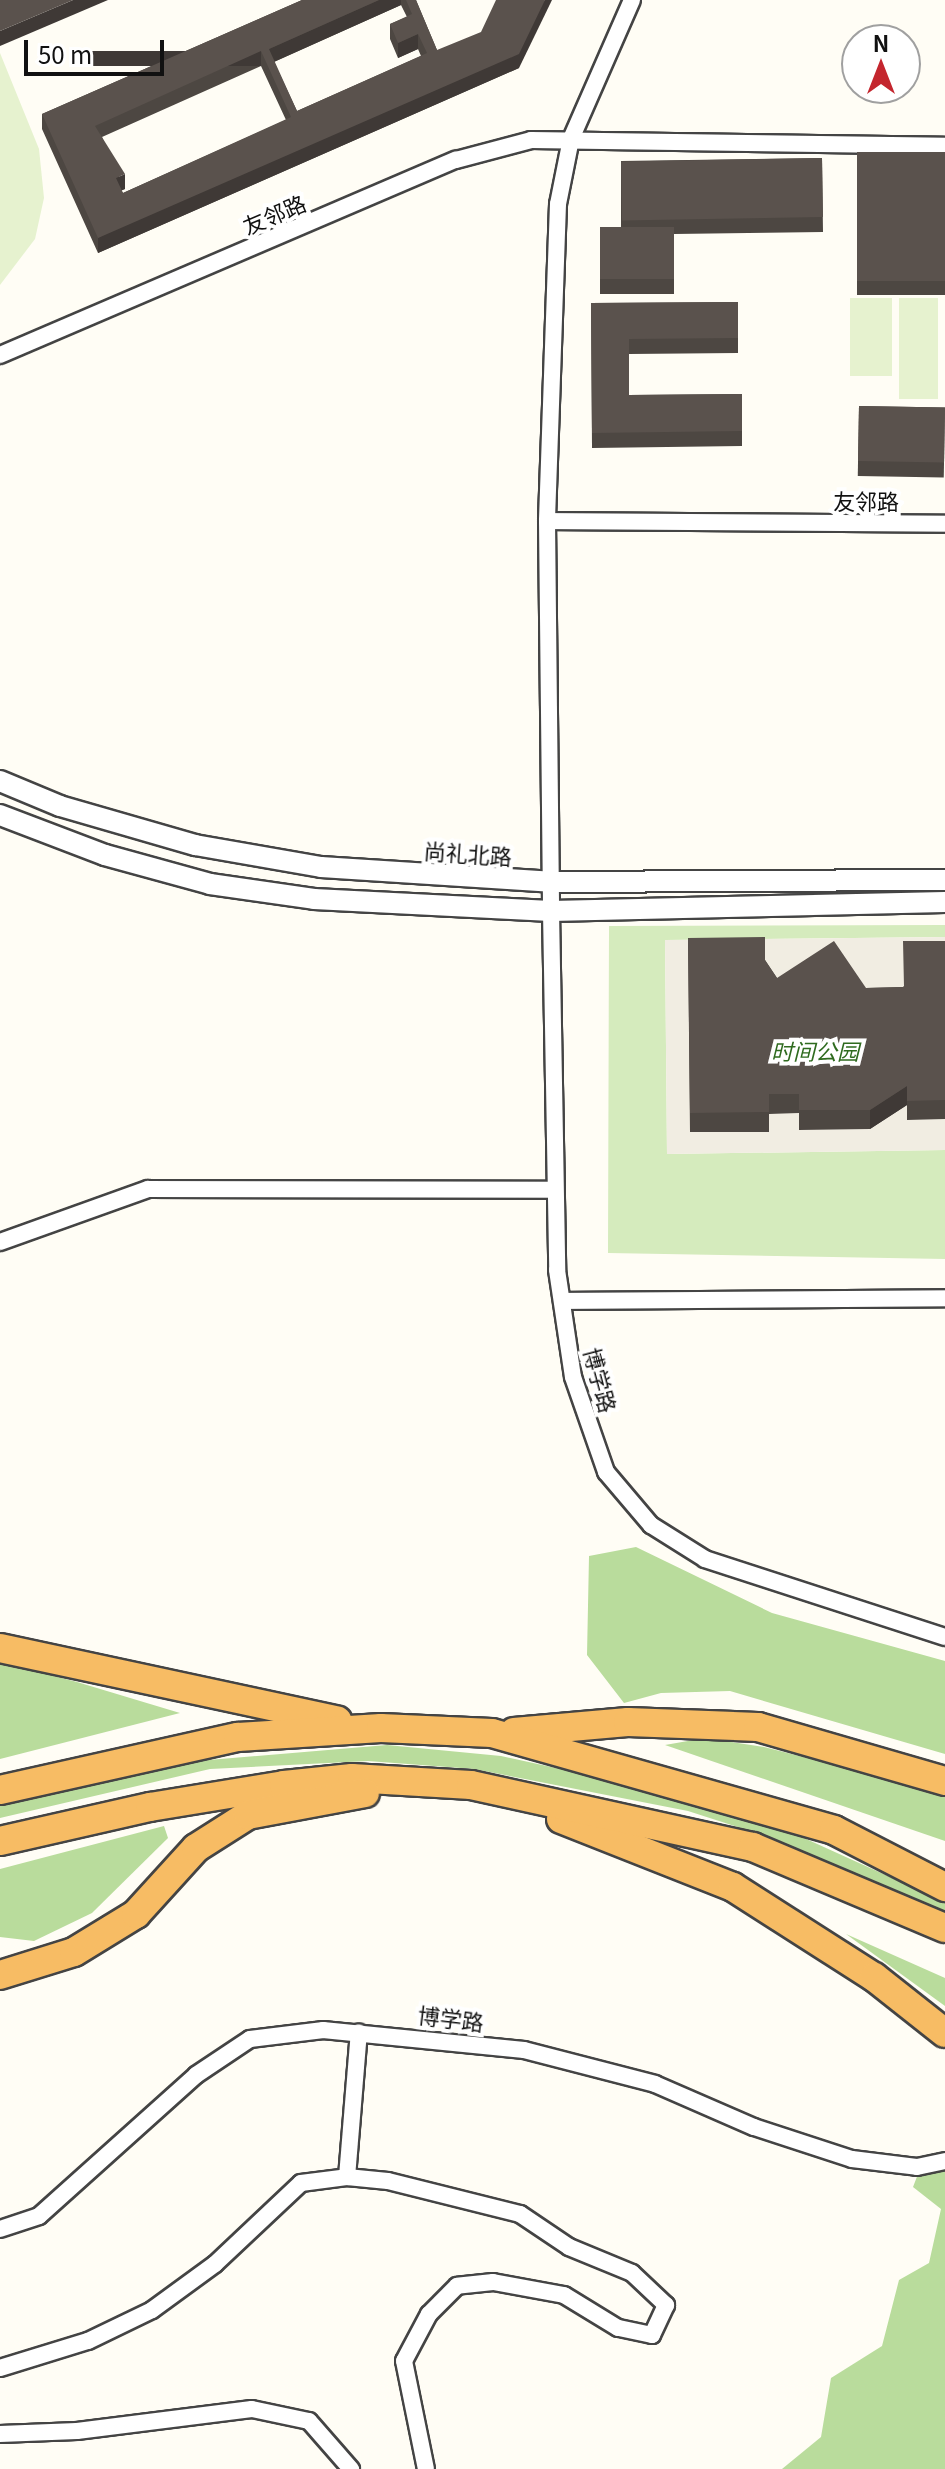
<!DOCTYPE html>
<html>
<head>
<meta charset="utf-8">
<style>
	body { margin:0 }
	#map { position:relative; width:945px; height:2469px; overflow:hidden; background:#fffdf5; font-family:Georgia,"Noto Sans SC",serif }
	div>[style] { position:absolute }
	[style*='--x'] { left:calc(var(--x)*1px); top:calc(var(--y)*1px); width:calc(var(--w)*1px); rotate:calc(var(--a)*1deg) }
	.green>* { inset:0; background:#d5ebbd }
	.forest>* { inset:0; background:#b9dc9c }
	.pitch>* { inset:0; background:#e6f2cf; transform-origin:0 0 }
	.plaza>* { inset:0; background:#f1ede2 }
	.roads { filter:drop-shadow(2px 0 #444) drop-shadow(-2px 0 #444) drop-shadow(0 2px #444) drop-shadow(0 -2px #444) }
	.minor>* { height:16px; margin:-8px; padding:0 8px; transform-origin:8px; border-radius:8px; background:#fff }
	.tertiary>* { height:20px; margin:-10px; padding:0 10px; transform-origin:10px; border-radius:10px; background:#fff }
	.trunk>* { height:28px; margin:-14px; padding:0 14px; transform-origin:14px; border-radius:14px; background:#f7bc64 }
	.wall>* { inset:0; background:#4d4742; transform-origin:0 0 }
	.shaded-wall>* { inset:0; background:#3f3936; transform-origin:0 0 }
	.building>* { inset:0; background:#5a524d; transform-origin:0 0 }
	span { translate:-50% -50%; white-space:nowrap; text-align:center; line-height:1.15; -webkit-text-stroke:8px #fff; paint-order:stroke }
	.street-label { font-size:22px; color:#111 }
	.park-label { font-size:22px; color:#2f6b1f; font-style:italic }
	.north { position:absolute; left:841px; top:24px; width:80px; height:80px; box-sizing:border-box; background:#fff; border:2px solid #a0a0a0; border-radius:50%; rotate:0deg; font-size:22px; font-weight:700; line-height:32px; text-align:center; color:#111 }
	.north::after { content:''; display:block; margin:auto; width:28px; height:36px; background:#c4262e; clip-path:polygon(50% 0,100% 100%,50% 72%,0 100%) }
	.scale { position:absolute; left:24px; top:40px; width:140px; height:36px; box-sizing:border-box; border:4px solid #111; border-top:0; padding-left:10px; font-size:24px; line-height:28px; white-space:nowrap; color:#111; -webkit-text-stroke:6px #fff; paint-order:stroke }
</style>
</head>
<body>
<div id="map">
	<div class="green">
		<div style="clip-path:polygon(945px 925px,945px 937px,665px 940px,667px 1154px,945px 1150px,945px 1259px,608px 1253px,609px 926px)"></div>
	</div>
	<div class="forest">
		<div style="clip-path:polygon(636px 1547px,772px 1613px,945px 1661px,945px 1754px,730px 1691px,661px 1693px,624px 1703px,587px 1655px,589px 1556px)"></div>
		<div style="clip-path:polygon(0 1662px,77px 1682px,180px 1713px,0 1759px)"></div>
		<div style="clip-path:polygon(705px 1738px,764px 1747px,945px 1793px,945px 1841px,665px 1745px)"></div>
		<div style="clip-path:polygon(387px 1745px,501px 1756px,675px 1794px,782px 1828px,945px 1902px,945px 1915px,775px 1839px,688px 1811px,474px 1769px,368px 1761px,210px 1769px,0 1818px,0 1802px,149px 1765px)"></div>
		<div style="clip-path:polygon(164px 1826px,168px 1838px,92px 1913px,34px 1941px,0 1937px,0 1869px)"></div>
		<div style="clip-path:polygon(846px 1934px,945px 1978px,945px 2006px)"></div>
		<div style="clip-path:polygon(945px 2165px,945px 2469px,782px 2469px,821px 2437px,831px 2378px,882px 2346px,899px 2280px,929px 2263px,941px 2209px,913px 2187px,918px 2174px)"></div>
	</div>
	<div class="pitch">
		<div style="clip-path:polygon(0 53px,39px 149px,44px 198px,35px 239px,0 285px)"></div>
		<div style="left:850px;top:298px;width:42px;height:78px"></div>
		<div style="left:899px;top:298px;width:39px;height:101px"></div>
	</div>
	<div class="plaza">
		<div style="clip-path:polygon(945px 937px,945px 960px,904px 1007px,777px 998px,765px 980px,768px 1132px,769px 1114px,799px 1113px,800px 1130px,870px 1129px,907px 1105px,908px 1120px,945px 1119px,945px 1150px,667px 1154px,665px 940px)"></div>
	</div>
	<div class="roads">
		<div class="minor">
			<div style="--x:632;--y:0;--w:152;--a:113.7"></div>
			<div style="--x:571;--y:139;--w:66;--a:101.3"></div>
			<div style="--x:558;--y:204;--w:317;--a:92"></div>
			<div style="--x:547;--y:521;--w:390;--a:89.4"></div>
			<div style="--x:551;--y:911;--w:359;--a:89"></div>
			<div style="--x:557;--y:1270;--w:108;--a:81.5"></div>
			<div style="--x:573;--y:1377;--w:101;--a:70.8"></div>
			<div style="--x:606;--y:1472;--w:70;--a:49.7"></div>
			<div style="--x:651;--y:1525;--w:64;--a:32.2"></div>
			<div style="--x:705;--y:1559;--w:252;--a:18"></div>
			<div style="--x:0;--y:355;--w:496;--a:-23.2"></div>
			<div style="--x:456;--y:160;--w:78;--a:-14.9"></div>
			<div style="--x:531;--y:140;--w:414;--a:0.8"></div>
			<div style="--x:547;--y:521;--w:398;--a:0.4"></div>
			<div style="--x:0;--y:1242;--w:157;--a:-19.7"></div>
			<div style="--x:148;--y:1189;--w:407;--a:0.1"></div>
			<div style="--x:562;--y:1301;--w:383;--a:-0.4"></div>
			<div style="--x:347;--y:2177;--w:145;--a:-85.3"></div>
			<div style="--x:0;--y:2229;--w:41;--a:-18.4"></div>
			<div style="--x:39;--y:2216;--w:211;--a:-41.9"></div>
			<div style="--x:196;--y:2075;--w:65;--a:-33.7"></div>
			<div style="--x:250;--y:2039;--w:74;--a:-7"></div>
			<div style="--x:323;--y:2030;--w:202;--a:5.7"></div>
			<div style="--x:524;--y:2050;--w:135;--a:14.5"></div>
			<div style="--x:655;--y:2084;--w:108;--a:23.5"></div>
			<div style="--x:754;--y:2127;--w:103;--a:18.1"></div>
			<div style="--x:852;--y:2159;--w:65;--a:7"></div>
			<div style="--x:917;--y:2167;--w:29;--a:-12"></div>
			<div style="--x:0;--y:2368;--w:92;--a:-17.1"></div>
			<div style="--x:88;--y:2341;--w:71;--a:-25.8"></div>
			<div style="--x:152;--y:2310;--w:78;--a:-36.1"></div>
			<div style="--x:215;--y:2264;--w:118;--a:-43.3"></div>
			<div style="--x:301;--y:2183;--w:46;--a:-7.4"></div>
			<div style="--x:347;--y:2177;--w:41;--a:5.6"></div>
			<div style="--x:388;--y:2181;--w:136;--a:14"></div>
			<div style="--x:520;--y:2214;--w:59;--a:34"></div>
			<div style="--x:569;--y:2247;--w:68;--a:22.4"></div>
			<div style="--x:632;--y:2273;--w:47;--a:43.3"></div>
			<div style="--x:666;--y:2305;--w:33;--a:115"></div>
			<div style="--x:652;--y:2335;--w:35;--a:-168"></div>
			<div style="--x:618;--y:2328;--w:63;--a:-148.6"></div>
			<div style="--x:564;--y:2295;--w:72;--a:-169.6"></div>
			<div style="--x:493;--y:2282;--w:36;--a:174"></div>
			<div style="--x:457;--y:2286;--w:40;--a:135"></div>
			<div style="--x:429;--y:2314;--w:53;--a:118"></div>
			<div style="--x:404;--y:2361;--w:110;--a:78.5"></div>
			<div style="--x:0;--y:2434;--w:77;--a:-2.2"></div>
			<div style="--x:77;--y:2431;--w:176;--a:-7.2"></div>
			<div style="--x:252;--y:2409;--w:58;--a:11.9"></div>
			<div style="--x:309;--y:2421;--w:64;--a:48.8"></div>
		</div>
		<div class="tertiary">
			<div style="--x:0;--y:781;--w:65;--a:22.6"></div>
			<div style="--x:60;--y:806;--w:141;--a:16.1"></div>
			<div style="--x:195;--y:845;--w:128;--a:9.9"></div>
			<div style="--x:321;--y:867;--w:230;--a:3.7"></div>
			<div style="--x:551;--y:882;--w:394;--a:-0.3"></div>
			<div style="--x:0;--y:815;--w:112;--a:20.9"></div>
			<div style="--x:105;--y:855;--w:109;--a:15.4"></div>
			<div style="--x:210;--y:884;--w:105;--a:8.2"></div>
			<div style="--x:314;--y:899;--w:237;--a:2.9"></div>
			<div style="--x:551;--y:911;--w:394;--a:-1.3"></div>
		</div>
		<div class="trunk">
			<div style="--x:0;--y:1648;--w:345;--a:12.1"></div>
			<div style="--x:514;--y:1732;--w:114;--a:-5"></div>
			<div style="--x:628;--y:1722;--w:130;--a:2.2"></div>
			<div style="--x:758;--y:1727;--w:195;--a:16.1"></div>
			<div style="--x:0;--y:1790;--w:244;--a:-12.6"></div>
			<div style="--x:238;--y:1737;--w:143;--a:-3.6"></div>
			<div style="--x:381;--y:1728;--w:111;--a:2.6"></div>
			<div style="--x:492;--y:1733;--w:355;--a:15.8"></div>
			<div style="--x:834;--y:1830;--w:125;--a:27.2"></div>
			<div style="--x:561;--y:1819;--w:185;--a:21.6"></div>
			<div style="--x:733;--y:1887;--w:167;--a:32.6"></div>
			<div style="--x:874;--y:1977;--w:90;--a:38.3"></div>
			<div style="--x:0;--y:1841;--w:154;--a:-12.8"></div>
			<div style="--x:150;--y:1807;--w:136;--a:-9.3"></div>
			<div style="--x:284;--y:1785;--w:68;--a:-5.9"></div>
			<div style="--x:352;--y:1778;--w:119;--a:3.4"></div>
			<div style="--x:471;--y:1785;--w:289;--a:12.4"></div>
			<div style="--x:753;--y:1847;--w:208;--a:22.9"></div>
			<div style="--x:0;--y:1975;--w:77;--a:-17.3"></div>
			<div style="--x:74;--y:1952;--w:73;--a:-31.5"></div>
			<div style="--x:136;--y:1914;--w:89;--a:-47.7"></div>
			<div style="--x:196;--y:1848;--w:62;--a:-32.4"></div>
			<div style="--x:248;--y:1815;--w:119;--a:-10.6"></div>
		</div>
	</div>
	<div class="wall">
		<div style="clip-path:polygon(evenodd,302px 0,416px 0,437px 50px,519px 68px,98px 253px,42px 129px,42px 114px,302px 0,401px 5px,407px 17px,390px 24px,390px 39px,398px 58px,418px 49px,421px 56px,297px 111px,274px 62px,401px 5px,302px 0,261px 66px,286px 120px,123px 193px,121px 190px,125px 189px,102px 137px,261px 66px)"></div>
		<div style="left:945px;top:152px;width:143px;height:88px;rotate:90deg"></div>
		<div style="clip-path:polygon(822px 158px,823px 232px,674px 234px,674px 294px,600px 294px,600px 227px,621px 227px,621px 161px)"></div>
		<div style="clip-path:polygon(738px 302px,738px 353px,629px 354px,629px 395px,742px 394px,742px 446px,592px 448px,591px 303px)"></div>
		<div style="left:859px;top:406px;width:86px;height:70px;rotate:1deg"></div>
		<div style="clip-path:polygon(688px 938px,765px 960px,777px 978px,866px 988px,903px 987px,945px 941px,945px 1119px,907px 1120px,907px 1105px,870px 1129px,799px 1130px,799px 1113px,769px 1114px,769px 1132px,690px 1132px)"></div>
	</div>
	<div class="shaded-wall">
		<div style="clip-path:polygon(73px 0,108px 0,0 46px,0 31px)"></div>
		<div style="clip-path:polygon(379px 0,401px 0,401px 5px,269px 64px,269px 49px)"></div>
		<div style="clip-path:polygon(545px 0,552px 0,519px 68px,98px 253px,98px 238px)"></div>
		<div style="clip-path:polygon(418px 34px,418px 49px,398px 58px,398px 43px)"></div>
		<div style="left:261px;top:51px;width:15px;height:182px;rotate:90deg"></div>
		<div style="clip-path:polygon(125px 174px,125px 189px,116px 193px,116px 178px)"></div>
		<div style="clip-path:polygon(907px 1086px,907px 1105px,870px 1129px,870px 1110px)"></div>
	</div>
	<div class="building">
		<div style="clip-path:polygon(0 0,73px 0,0 31px)"></div>
		<div style="clip-path:polygon(evenodd,302px 0,379px 0,269px 49px,297px 111px,427px 53px,418px 34px,398px 43px,390px 24px,412px 14px,406px 0,416px 0,437px 50px,481px 32px,496px 0,545px 0,519px 54px,98px 238px,42px 114px,302px 0,261px 51px,291px 117px,123px 193px,116px 178px,125px 174px,95px 126px,261px 51px)"></div>
		<div style="left:945px;top:152px;width:129px;height:88px;rotate:90deg"></div>
		<div style="left:822px;top:158px;width:59px;height:201px;rotate:89deg"></div>
		<div style="left:600px;top:227px;width:74px;height:52px"></div>
		<div style="clip-path:polygon(738px 302px,738px 338px,629px 339px,629px 395px,742px 394px,742px 431px,592px 433px,591px 303px)"></div>
		<div style="left:859px;top:406px;width:86px;height:55px;rotate:1deg"></div>
		<div style="clip-path:polygon(765px 937px,765px 960px,777px 978px,834px 941px,866px 988px,904px 987px,903px 941px,945px 941px,945px 1100px,907px 1101px,907px 1086px,870px 1110px,799px 1110px,799px 1094px,769px 1094px,769px 1112px,690px 1113px,688px 938px)"></div>
	</div>
	<div class="street-label">
		<span style="left:274px;top:214px;rotate:-23deg">友邻路</span>
		<span style="left:866px;top:501px">友邻路</span>
		<span style="left:468px;top:853px;rotate:4deg">尚礼北路</span>
		<span style="left:601px;top:1380px;rotate:75deg">博学路</span>
		<span style="left:451px;top:2018px;rotate:7deg">博学路</span>
	</div>
	<div class="park-label">
		<span style="left:815px;top:1051px">时间公园</span>
	</div>
	<div class="north">N</div>
	<div class="scale">50 m</div>
</div>
</body>
</html>
